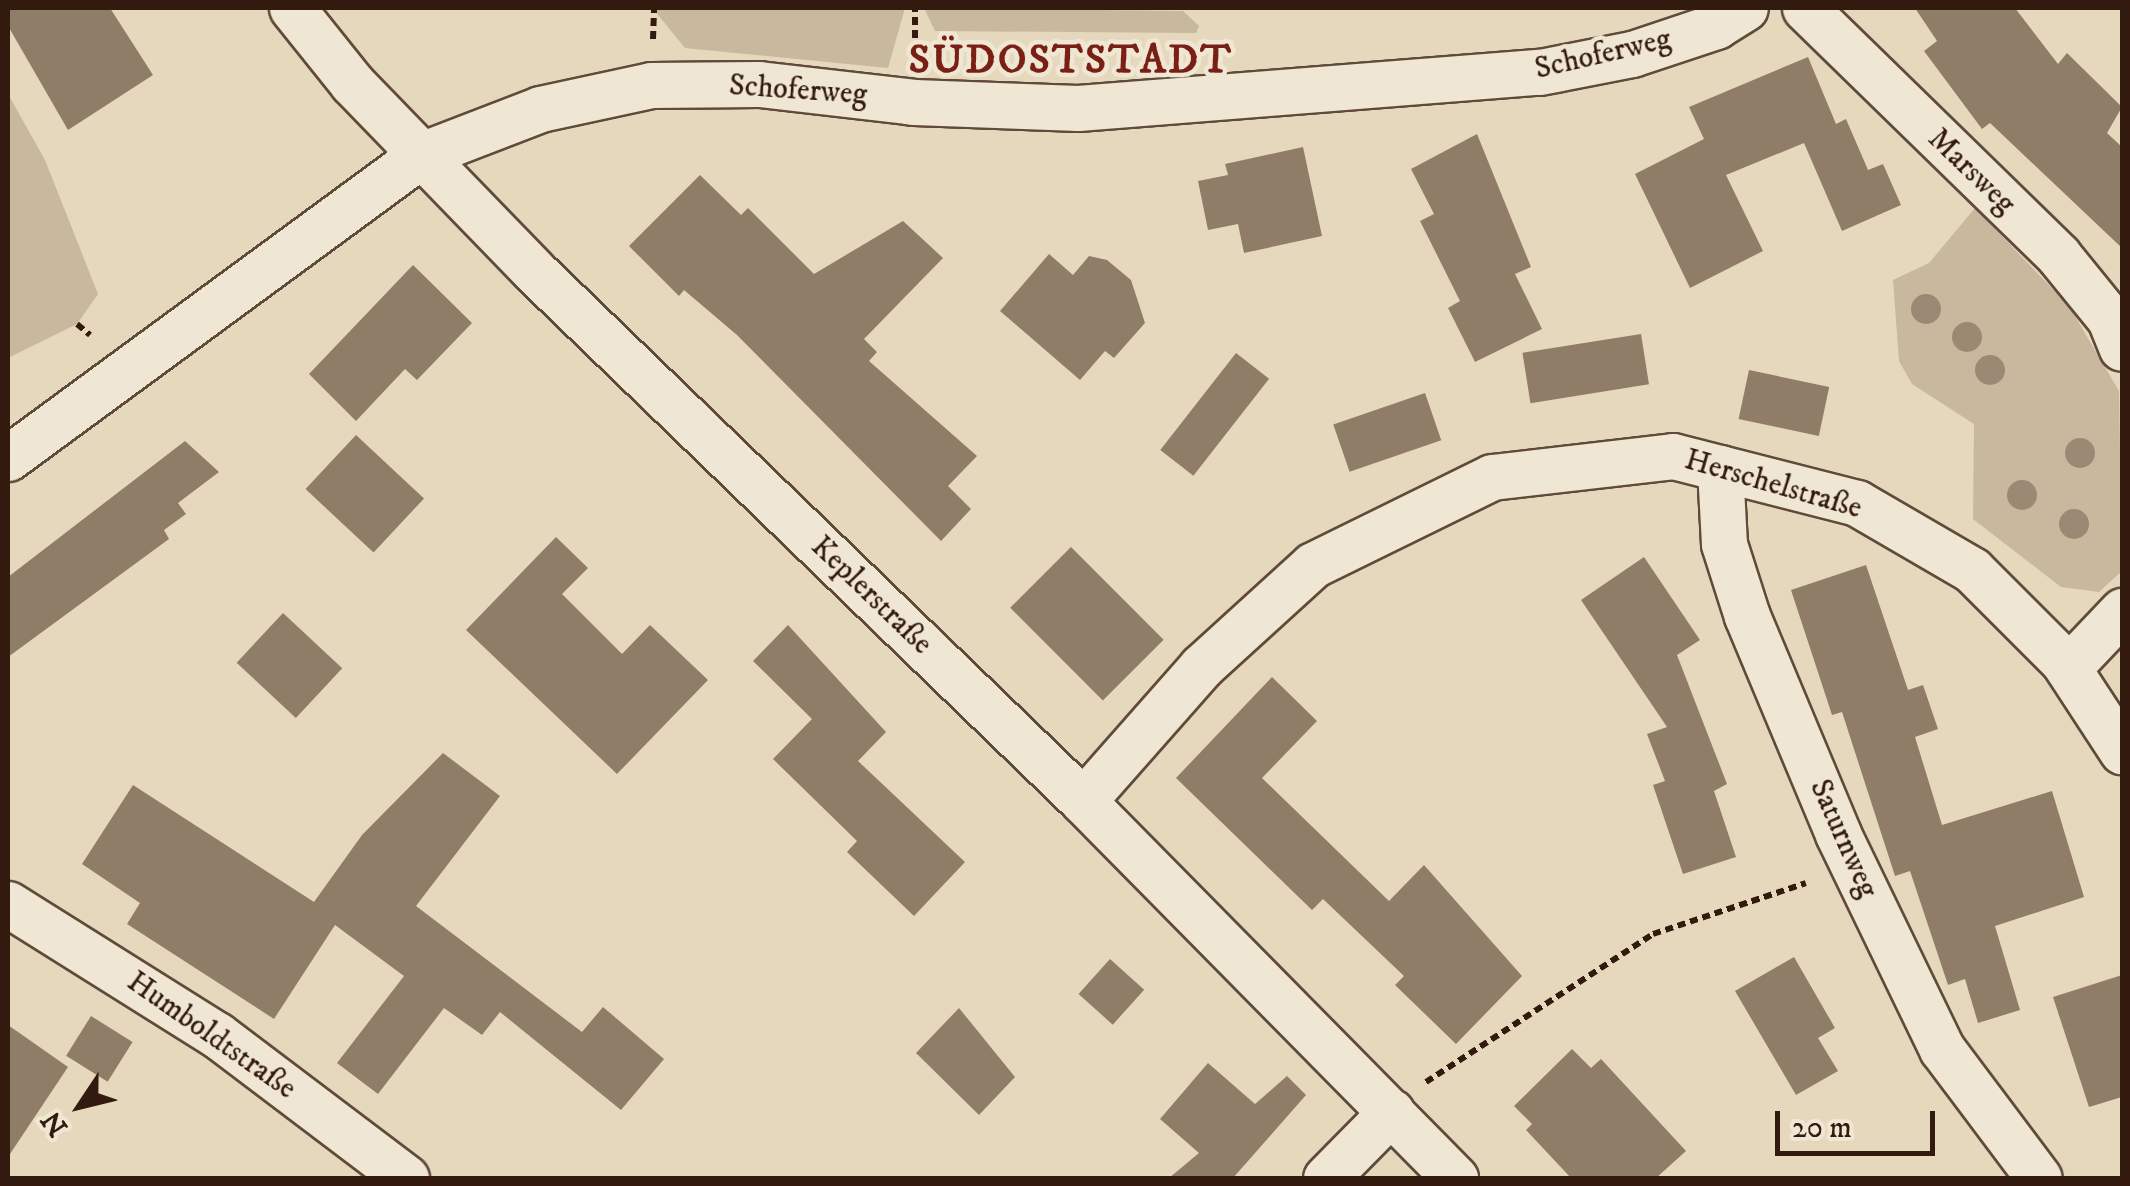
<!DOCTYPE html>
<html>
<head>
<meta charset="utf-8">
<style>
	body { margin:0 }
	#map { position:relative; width:2130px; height:1186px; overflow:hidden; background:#e6d8bc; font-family:"IM FELL DW Pica",serif }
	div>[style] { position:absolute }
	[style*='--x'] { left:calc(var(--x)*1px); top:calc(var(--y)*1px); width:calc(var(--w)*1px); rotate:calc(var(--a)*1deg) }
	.green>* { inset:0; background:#c8b89e }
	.building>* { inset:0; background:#907d68; transform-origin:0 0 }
	.path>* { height:6px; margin-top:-3px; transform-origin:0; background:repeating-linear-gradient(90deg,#331a0e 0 8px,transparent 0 13px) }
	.roads { filter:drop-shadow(2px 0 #604a3a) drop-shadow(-2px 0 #604a3a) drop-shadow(0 2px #604a3a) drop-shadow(0 -2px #604a3a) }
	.street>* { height:45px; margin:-22.5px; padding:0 22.5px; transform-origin:22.5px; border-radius:22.5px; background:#efe6d3 }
	.trees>* { width:30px; height:30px; margin:-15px; border-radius:50%; background:#9c8974 }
	span { translate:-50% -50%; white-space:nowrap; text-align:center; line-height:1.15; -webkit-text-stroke:9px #efe6d3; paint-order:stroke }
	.street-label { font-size:30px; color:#331a0e }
	.district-label { font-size:40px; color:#7a1f14; font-weight:700; letter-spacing:2.5px }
	.frame { position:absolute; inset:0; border:10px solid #331a0e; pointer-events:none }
	.north { position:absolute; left:30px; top:1056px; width:100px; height:100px; -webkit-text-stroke:8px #efe6d3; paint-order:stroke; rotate:235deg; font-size:28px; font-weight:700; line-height:40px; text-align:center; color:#331a0e }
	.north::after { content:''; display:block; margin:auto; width:35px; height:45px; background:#331a0e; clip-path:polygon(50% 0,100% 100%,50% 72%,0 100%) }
	.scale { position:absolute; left:1775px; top:1111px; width:160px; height:45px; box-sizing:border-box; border:5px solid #331a0e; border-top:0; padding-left:12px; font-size:30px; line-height:35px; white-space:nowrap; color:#331a0e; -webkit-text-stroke:8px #efe6d3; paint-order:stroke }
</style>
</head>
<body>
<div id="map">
	<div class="green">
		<div style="clip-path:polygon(905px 8px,888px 68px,685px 48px,654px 10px)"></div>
		<div style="clip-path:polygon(924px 8px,1183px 11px,1199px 26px,1196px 33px,935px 31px)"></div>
		<div style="clip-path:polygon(8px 94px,45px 160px,98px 294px,77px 324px,8px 358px)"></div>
		<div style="clip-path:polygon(1975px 208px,2069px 306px,2119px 391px,2122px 571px,2099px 592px,2061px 587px,1973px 519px,1974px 424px,1912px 384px,1899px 361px,1893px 280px,1929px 263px)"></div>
	</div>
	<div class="building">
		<div style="clip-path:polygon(8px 8px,110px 8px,153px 75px,68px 130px,8px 26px)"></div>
		<div style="clip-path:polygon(1915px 8px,2015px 8px,2058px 64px,2067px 53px,2122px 107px,2107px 133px,2122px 147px,2122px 248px,1990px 123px,1982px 129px,1924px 51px,1937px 41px)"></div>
		<div style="clip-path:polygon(1808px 57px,1836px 124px,1846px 119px,1868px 170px,1883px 164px,1901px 205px,1842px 231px,1804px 143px,1726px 175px,1763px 251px,1690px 288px,1635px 174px,1704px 139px,1689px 107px)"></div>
		<div style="clip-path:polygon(1477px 134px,1531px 267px,1515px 274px,1542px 329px,1475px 362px,1448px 308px,1460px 301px,1420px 221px,1434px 214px,1411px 169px)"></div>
		<div style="clip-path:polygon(1303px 147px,1322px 236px,1244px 253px,1238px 224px,1208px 230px,1198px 181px,1228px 175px,1225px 164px)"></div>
		<div style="clip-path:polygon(700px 175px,741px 215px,748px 208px,814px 274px,903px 221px,943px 258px,864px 339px,877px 352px,869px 361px,977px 456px,948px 486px,971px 509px,941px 541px,737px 335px,684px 290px,679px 296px,629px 246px)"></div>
		<div style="clip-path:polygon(1049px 254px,1073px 275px,1089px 256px,1107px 260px,1131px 280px,1145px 323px,1114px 358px,1105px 351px,1080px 380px,1000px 311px)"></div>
		<div style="clip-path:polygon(413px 265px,472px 323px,417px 380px,405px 369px,356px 421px,309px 374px)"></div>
		<div style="left:1641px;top:334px;width:51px;height:120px;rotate:81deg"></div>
		<div style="left:1236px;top:353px;width:42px;height:123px;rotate:38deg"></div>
		<div style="left:1749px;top:370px;width:82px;height:50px;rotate:12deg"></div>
		<div style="left:1425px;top:393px;width:50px;height:97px;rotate:71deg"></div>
		<div style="left:356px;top:435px;width:93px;height:74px;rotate:43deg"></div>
		<div style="clip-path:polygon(185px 441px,219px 472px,178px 503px,186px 514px,164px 530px,169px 539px,8px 657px,8px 577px)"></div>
		<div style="clip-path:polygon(556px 537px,588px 568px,562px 594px,622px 654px,650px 625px,708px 680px,617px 774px,466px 630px)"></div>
		<div style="left:1071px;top:547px;width:131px;height:86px;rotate:45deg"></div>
		<div style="clip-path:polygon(1644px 557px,1700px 640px,1677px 655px,1727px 784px,1714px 791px,1736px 857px,1683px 874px,1653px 785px,1665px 781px,1647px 734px,1667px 727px,1581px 600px)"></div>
		<div style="clip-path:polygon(1866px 565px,1908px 690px,1923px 685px,1938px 729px,1915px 737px,1942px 825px,2052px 791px,2084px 897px,1995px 926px,2020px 1010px,1978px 1023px,1965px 979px,1948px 985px,1910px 871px,1895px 876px,1842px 712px,1832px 715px,1791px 590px)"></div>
		<div style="left:283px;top:613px;width:81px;height:68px;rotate:43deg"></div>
		<div style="clip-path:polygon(788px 625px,886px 732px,858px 761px,965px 862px,914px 916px,847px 852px,857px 841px,773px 759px,812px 719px,753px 661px)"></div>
		<div style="clip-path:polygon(1272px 677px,1317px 721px,1262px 778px,1389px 901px,1424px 865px,1522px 976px,1456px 1044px,1395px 985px,1404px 976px,1323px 899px,1312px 910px,1176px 778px)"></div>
		<div style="clip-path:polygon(443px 753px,500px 796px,416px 906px,582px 1032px,603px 1007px,664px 1059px,621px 1110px,500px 1012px,482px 1035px,444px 1008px,378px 1094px,337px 1063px,404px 976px,335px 925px,274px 1019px,127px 924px,140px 903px,82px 864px,133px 785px,314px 902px,362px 835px)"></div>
		<div style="clip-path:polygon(1794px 957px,1835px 1028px,1818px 1038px,1838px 1071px,1796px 1095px,1735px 991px)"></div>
		<div style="left:1110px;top:959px;width:46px;height:47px;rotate:42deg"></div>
		<div style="clip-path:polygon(2122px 975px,2122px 1097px,2089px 1107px,2053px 997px)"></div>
		<div style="clip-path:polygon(959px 1008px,1015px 1077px,979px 1115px,916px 1053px)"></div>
		<div style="left:91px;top:1016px;width:49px;height:47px;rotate:32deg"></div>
		<div style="clip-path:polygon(8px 1025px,68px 1067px,8px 1157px)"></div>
		<div style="clip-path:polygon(1572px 1049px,1591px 1068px,1601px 1059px,1686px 1151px,1656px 1178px,1571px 1178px,1526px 1130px,1532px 1124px,1514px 1106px)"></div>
		<div style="clip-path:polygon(1208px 1063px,1255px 1104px,1287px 1076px,1306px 1095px,1233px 1178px,1169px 1178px,1199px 1153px,1160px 1119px)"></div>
	</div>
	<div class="path">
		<div style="--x:653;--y:39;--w:29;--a:-88"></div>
		<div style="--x:915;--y:51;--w:43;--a:-90"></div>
		<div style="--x:77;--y:324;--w:17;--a:40"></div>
		<div style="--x:1426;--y:1082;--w:271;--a:-33.1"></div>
		<div style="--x:1653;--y:934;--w:161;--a:-18.4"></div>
	</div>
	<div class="roads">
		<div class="street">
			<div style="--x:292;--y:8;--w:96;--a:51.3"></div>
			<div style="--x:352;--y:83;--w:260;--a:45.9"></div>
			<div style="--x:533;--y:270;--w:765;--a:43.99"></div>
			<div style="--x:1083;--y:801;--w:530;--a:45.38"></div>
			<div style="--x:1805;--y:8;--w:354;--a:44.3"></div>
			<div style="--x:2058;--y:255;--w:82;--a:50.9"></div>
			<div style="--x:2110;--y:319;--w:31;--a:68"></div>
			<div style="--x:8;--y:458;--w:512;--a:-36.27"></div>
			<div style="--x:421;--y:155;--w:128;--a:-21.1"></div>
			<div style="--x:540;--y:109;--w:114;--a:-12.2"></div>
			<div style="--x:651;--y:85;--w:108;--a:-0.5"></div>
			<div style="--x:759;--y:84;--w:156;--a:6.6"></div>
			<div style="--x:914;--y:102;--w:164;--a:2.1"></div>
			<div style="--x:1078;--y:108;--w:463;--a:-4.5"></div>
			<div style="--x:1540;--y:72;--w:94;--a:-11.1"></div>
			<div style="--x:1632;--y:54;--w:89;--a:-18.4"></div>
			<div style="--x:1716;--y:26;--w:34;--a:-32"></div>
			<div style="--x:1720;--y:468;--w:76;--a:87"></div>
			<div style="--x:1724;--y:544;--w:76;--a:72.3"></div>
			<div style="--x:1747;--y:616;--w:236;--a:67.3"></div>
			<div style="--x:1838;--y:834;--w:239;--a:64.2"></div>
			<div style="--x:1942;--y:1049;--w:161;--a:53.1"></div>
			<div style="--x:2068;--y:668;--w:79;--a:-46.5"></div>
			<div style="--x:1083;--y:801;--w:179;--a:-48.6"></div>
			<div style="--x:1201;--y:667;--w:151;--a:-42.3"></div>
			<div style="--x:1313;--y:565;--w:199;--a:-26.2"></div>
			<div style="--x:1492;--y:477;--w:182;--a:-6.6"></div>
			<div style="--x:1673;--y:456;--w:190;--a:14.3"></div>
			<div style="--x:1857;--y:503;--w:133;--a:30.2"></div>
			<div style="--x:1972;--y:570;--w:129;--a:45"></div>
			<div style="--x:2063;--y:661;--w:108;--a:56.8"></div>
			<div style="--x:8;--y:904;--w:247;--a:32.1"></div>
			<div style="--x:217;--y:1035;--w:237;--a:37.1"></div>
			<div style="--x:1326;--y:1178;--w:93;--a:-45.4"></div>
		</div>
	</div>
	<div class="trees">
		<div style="left:1926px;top:309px"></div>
		<div style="left:1967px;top:337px"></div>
		<div style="left:1990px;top:370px"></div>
		<div style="left:2080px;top:453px"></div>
		<div style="left:2022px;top:495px"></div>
		<div style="left:2074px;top:524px"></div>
	</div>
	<div class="street-label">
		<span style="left:1603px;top:55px;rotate:-13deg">Schoferweg</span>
		<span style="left:798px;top:91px;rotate:4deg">Schoferweg</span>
		<span style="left:1971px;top:172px;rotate:44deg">Marsweg</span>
		<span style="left:1773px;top:485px;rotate:16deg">Herschelstraße</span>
		<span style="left:871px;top:596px;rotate:44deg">Keplerstraße</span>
		<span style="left:1843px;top:839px;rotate:66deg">Saturnweg</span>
		<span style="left:211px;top:1036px;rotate:35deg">Humboldtstraße</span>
	</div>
	<div class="district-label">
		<span style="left:1071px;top:61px">SÜDOSTSTADT</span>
	</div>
	<div class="frame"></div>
	<div class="north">N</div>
	<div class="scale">20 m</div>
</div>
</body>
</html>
